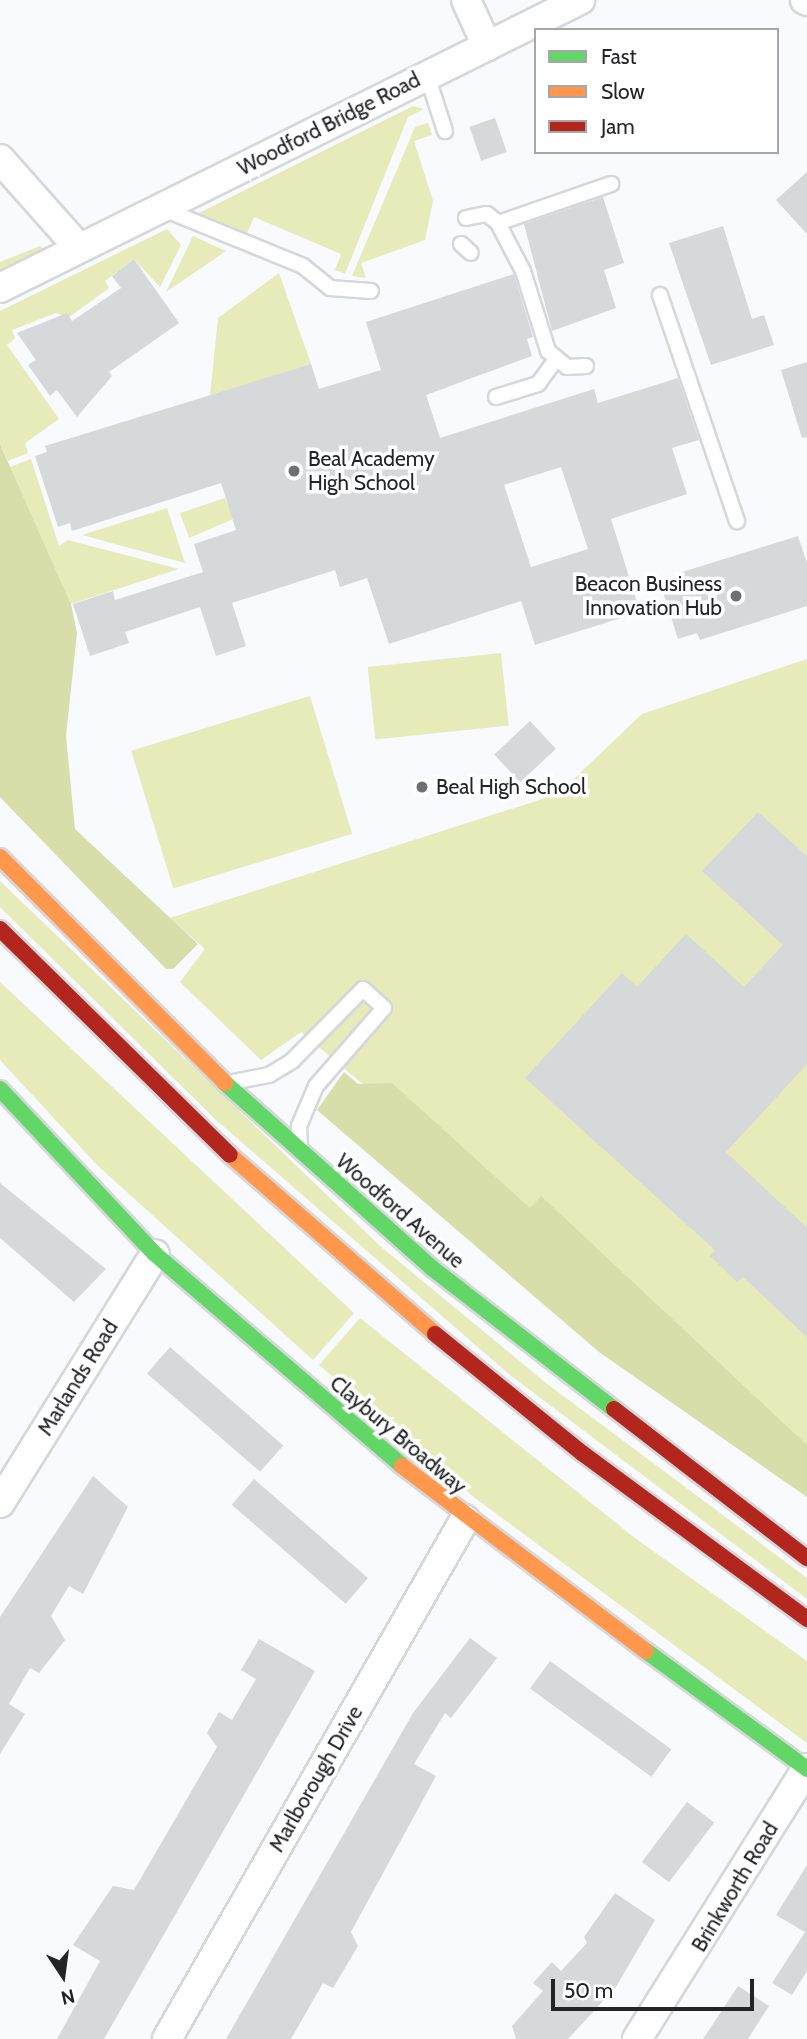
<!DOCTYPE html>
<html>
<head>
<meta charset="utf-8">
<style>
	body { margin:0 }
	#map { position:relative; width:807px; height:2039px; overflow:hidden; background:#f8fafd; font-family:Cabin,sans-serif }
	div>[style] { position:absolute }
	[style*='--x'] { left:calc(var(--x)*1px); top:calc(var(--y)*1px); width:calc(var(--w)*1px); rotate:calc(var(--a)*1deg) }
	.green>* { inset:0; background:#e6ebb9; transform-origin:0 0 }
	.forest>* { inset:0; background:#d8deaa }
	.building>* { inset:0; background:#d6d8da; transform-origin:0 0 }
	.roads { filter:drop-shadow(2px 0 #d6d7da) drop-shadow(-2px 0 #d6d7da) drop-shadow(0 2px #d6d7da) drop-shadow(0 -2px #d6d7da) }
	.lane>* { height:14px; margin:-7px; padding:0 7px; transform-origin:7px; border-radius:7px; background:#fefeff }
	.street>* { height:28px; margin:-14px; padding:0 14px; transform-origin:14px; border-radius:14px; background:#fefeff }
	.fast>* { height:16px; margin:-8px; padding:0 8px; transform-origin:8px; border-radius:8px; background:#63d668 }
	.slow>* { height:16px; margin:-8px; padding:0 8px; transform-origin:8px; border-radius:8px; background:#ff974d }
	.jam>* { height:16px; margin:-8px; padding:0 8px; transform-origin:8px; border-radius:8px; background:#b3261e }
	.dots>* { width:19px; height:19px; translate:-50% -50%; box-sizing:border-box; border:4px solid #fff; border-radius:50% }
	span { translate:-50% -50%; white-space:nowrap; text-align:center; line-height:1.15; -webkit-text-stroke:7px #fff; paint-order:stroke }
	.street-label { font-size:21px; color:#232427 }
	.poi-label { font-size:21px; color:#232427 }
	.left { translate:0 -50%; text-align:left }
	.right { translate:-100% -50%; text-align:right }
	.legend { position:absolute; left:534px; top:28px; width:245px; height:126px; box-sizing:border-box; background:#fff; border:2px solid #a7a7a9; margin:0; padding:9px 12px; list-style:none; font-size:21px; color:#232427 }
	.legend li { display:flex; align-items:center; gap:14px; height:35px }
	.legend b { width:35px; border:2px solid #a7a7a9 }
	.north { position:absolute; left:28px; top:1941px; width:70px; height:70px; -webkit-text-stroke:5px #fff; paint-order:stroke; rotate:167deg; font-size:19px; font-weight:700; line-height:28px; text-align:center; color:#232427 }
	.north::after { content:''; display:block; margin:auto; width:24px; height:32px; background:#232427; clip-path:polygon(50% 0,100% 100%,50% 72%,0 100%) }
	.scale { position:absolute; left:551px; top:1979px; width:203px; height:32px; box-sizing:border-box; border:4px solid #232427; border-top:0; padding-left:9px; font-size:21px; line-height:24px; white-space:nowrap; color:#232427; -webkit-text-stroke:5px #fff; paint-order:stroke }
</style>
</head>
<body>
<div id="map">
	<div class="green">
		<div style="clip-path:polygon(413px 106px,424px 109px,408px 117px,345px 274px,335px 270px,341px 254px,254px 217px,247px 233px,197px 214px)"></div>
		<div style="clip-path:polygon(428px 123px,432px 135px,414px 141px,433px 201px,425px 240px,361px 263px,366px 278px,352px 276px,415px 127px)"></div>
		<div style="clip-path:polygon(167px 229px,181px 245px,160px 287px,134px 259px,105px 281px,109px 288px,69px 317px,56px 313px,12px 330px,15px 338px,7px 345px,59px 419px,25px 443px,28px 453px,8px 461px,0 444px,0 311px)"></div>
		<div style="clip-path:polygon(193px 236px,226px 251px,166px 292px)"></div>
		<div style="clip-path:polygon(40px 246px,47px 251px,0 277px,0 262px)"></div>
		<div style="clip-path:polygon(279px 273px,311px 364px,210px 396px,218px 318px)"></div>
		<div style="clip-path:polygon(31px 459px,59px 546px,68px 540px,179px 569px,71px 604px,10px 467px)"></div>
		<div style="clip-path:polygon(225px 498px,228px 506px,245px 514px,189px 538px,180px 513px)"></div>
		<div style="clip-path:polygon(167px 508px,185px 563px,82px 535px)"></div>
		<div style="left:501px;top:653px;width:73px;height:134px;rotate:84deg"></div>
		<div style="clip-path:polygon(807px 659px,807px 1459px,301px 1032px,261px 1060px,180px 982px,205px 949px,170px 918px,558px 794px,642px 714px)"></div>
		<div style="left:310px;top:696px;width:144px;height:187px;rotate:73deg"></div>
		<div style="clip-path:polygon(0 881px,379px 1245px,546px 1383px,807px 1578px,807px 1599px,510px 1375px,216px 1120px,0 907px)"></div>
		<div style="clip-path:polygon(0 982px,354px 1313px,313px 1360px,98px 1166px,0 1060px)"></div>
		<div style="clip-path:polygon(360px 1318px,635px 1538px,807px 1661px,807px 1743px,475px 1498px,319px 1365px)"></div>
	</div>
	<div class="forest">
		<div style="clip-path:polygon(0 444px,71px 604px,77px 633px,66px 736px,75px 829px,198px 944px,173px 969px,166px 969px,0 797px)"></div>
		<div style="clip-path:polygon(344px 1072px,358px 1084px,392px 1083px,530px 1208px,541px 1196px,807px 1445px,807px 1497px,599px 1352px,317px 1110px)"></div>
	</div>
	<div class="building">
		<div style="left:495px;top:118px;width:36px;height:27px;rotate:71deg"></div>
		<div style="clip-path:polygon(807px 172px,807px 234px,776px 200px)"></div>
		<div style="clip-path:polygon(603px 197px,624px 263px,604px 270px,616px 308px,552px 331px,524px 224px)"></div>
		<div style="clip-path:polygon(723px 226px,752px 319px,764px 315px,774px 345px,711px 365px,669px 243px)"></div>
		<div style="clip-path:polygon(134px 259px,179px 323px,109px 372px,112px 376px,77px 417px,57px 390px,50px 396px,28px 365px,36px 360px,17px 333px,67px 313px,72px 321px,121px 288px,112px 276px)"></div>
		<div style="clip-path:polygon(evenodd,514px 274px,533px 337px,527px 339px,532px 356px,426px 395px,440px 438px,594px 389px,598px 403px,678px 378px,699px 440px,672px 448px,687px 494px,611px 519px,640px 612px,535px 645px,521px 601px,389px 644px,367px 578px,340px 587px,335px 570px,232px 603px,246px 646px,216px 656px,200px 607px,125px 632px,129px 643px,90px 656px,73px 604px,113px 591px,115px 600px,203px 572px,194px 544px,236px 530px,221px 483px,72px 531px,70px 523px,58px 527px,35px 456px,47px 452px,45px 446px,311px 364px,319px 389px,381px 370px,366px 322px,514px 274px,561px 467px,588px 549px,531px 567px,504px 485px,561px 467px)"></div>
		<div style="clip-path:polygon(807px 362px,807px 437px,802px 438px,781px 370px)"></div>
		<div style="clip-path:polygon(798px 536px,807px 563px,807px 606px,700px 640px,697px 633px,678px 639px,661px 586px,681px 579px,679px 573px)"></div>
		<div style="left:530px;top:721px;width:38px;height:49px;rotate:47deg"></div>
		<div style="clip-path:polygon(758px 812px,807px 856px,807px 1064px,726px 1152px,807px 1228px,807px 1337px,743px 1277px,737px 1282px,710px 1256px,715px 1250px,525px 1078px,622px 973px,637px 987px,686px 934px,744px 987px,783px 945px,702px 871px)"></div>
		<div style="clip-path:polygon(0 1183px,106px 1269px,74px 1302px,0 1238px)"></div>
		<div style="left:170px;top:1347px;width:150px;height:35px;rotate:41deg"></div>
		<div style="clip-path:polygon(93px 1476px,128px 1507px,83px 1594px,69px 1586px,51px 1616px,65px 1640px,39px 1673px,30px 1668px,9px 1704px,25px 1714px,0 1754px,0 1617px)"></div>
		<div style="left:254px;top:1479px;width:151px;height:34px;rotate:41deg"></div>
		<div style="clip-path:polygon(470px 1638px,497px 1658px,451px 1718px,445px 1713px,414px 1764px,436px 1776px,351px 1932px,358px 1946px,333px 1988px,323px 1983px,291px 2039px,226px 2039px,413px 1713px)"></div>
		<div style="clip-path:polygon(259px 1639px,315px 1671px,104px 2039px,57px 2039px,100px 1961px,73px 1945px,113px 1886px,134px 1890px,217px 1747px,207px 1733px,219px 1712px,232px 1720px,256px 1679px,241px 1670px)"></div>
		<div style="left:550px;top:1661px;width:150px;height:34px;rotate:36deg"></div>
		<div style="left:687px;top:1802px;width:34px;height:75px;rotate:37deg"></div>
		<div style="clip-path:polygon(807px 1865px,807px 1971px,792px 1995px,772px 1983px,805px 1932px,776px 1915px)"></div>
		<div style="clip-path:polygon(615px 1893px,655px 1920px,616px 1987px,568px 2039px,516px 2039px,512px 2026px,543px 1991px,533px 1983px,552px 1962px,561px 1971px,587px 1943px,584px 1937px)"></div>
		<div style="clip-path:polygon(738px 1986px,769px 2006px,748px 2039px,703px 2039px)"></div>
	</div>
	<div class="roads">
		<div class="lane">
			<div style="--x:427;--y:75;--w:59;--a:72.2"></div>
			<div style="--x:161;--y:208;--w:153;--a:22.2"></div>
			<div style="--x:303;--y:266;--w:35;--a:39"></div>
			<div style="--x:330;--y:288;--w:41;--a:4.2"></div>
			<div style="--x:466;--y:218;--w:21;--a:-11"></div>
			<div style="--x:487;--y:214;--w:14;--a:39"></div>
			<div style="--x:498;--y:223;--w:54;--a:62.5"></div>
			<div style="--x:523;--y:271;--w:84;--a:72.6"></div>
			<div style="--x:548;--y:351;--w:25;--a:40"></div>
			<div style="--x:567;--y:367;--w:19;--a:-3"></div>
			<div style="--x:498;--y:223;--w:120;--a:-19"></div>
			<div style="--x:461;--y:244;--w:13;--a:42"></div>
			<div style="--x:660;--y:295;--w:239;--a:71.2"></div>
			<div style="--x:496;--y:397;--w:44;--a:-17.2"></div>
			<div style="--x:538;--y:384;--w:29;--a:-54"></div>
			<div style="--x:233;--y:1082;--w:37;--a:-11"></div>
			<div style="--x:269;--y:1075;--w:27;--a:-31"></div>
			<div style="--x:292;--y:1061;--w:101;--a:-45.4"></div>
			<div style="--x:363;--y:989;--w:28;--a:42"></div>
			<div style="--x:384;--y:1008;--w:103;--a:131.1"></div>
			<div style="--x:316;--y:1086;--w:43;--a:113"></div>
			<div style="--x:299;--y:1126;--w:17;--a:87"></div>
		</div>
		<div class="street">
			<div style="--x:466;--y:0;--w:51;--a:65.5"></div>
			<div style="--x:805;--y:0;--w:2;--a:27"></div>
			<div style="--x:0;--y:159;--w:119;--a:48.4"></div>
			<div style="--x:0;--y:288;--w:648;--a:-26.41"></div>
			<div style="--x:0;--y:1503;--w:293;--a:-58.1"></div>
			<div style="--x:167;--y:2039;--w:599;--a:-60.18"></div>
			<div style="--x:637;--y:2039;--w:320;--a:-57.9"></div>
		</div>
		<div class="fast">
			<div style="--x:225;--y:1083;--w:278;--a:41.8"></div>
			<div style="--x:432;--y:1268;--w:230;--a:37.8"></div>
			<div style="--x:0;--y:1089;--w:226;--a:46.8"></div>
			<div style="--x:155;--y:1254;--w:326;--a:40.6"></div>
			<div style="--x:646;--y:1651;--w:200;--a:36.2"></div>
		</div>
		<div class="slow">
			<div style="--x:0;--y:857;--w:319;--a:45.1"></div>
			<div style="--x:230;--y:1155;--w:272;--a:41.1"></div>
			<div style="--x:402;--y:1466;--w:306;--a:37.2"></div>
		</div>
		<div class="jam">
			<div style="--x:0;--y:929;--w:322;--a:44.5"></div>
			<div style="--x:435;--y:1334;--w:189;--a:39"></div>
			<div style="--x:582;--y:1453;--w:280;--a:36.4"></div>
			<div style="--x:614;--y:1409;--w:244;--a:37.7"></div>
		</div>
	</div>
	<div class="dots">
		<div style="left:294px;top:471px;background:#6e6f72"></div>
		<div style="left:736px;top:596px;background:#6e6f72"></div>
		<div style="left:422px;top:787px;background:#6e6f72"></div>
	</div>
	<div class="street-label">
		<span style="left:329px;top:124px;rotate:-27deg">Woodford Bridge Road</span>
		<span style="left:400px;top:1211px;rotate:41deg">Woodford Avenue</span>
		<span style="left:78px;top:1378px;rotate:-58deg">Marlands Road</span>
		<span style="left:398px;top:1435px;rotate:40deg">Claybury Broadway</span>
		<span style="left:316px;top:1779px;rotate:-60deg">Marlborough Drive</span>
		<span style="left:735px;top:1887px;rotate:-59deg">Brinkworth Road</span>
	</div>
	<div class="poi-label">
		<span class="left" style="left:308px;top:471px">Beal Academy<br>High School</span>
		<span class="right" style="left:722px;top:596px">Beacon Business<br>Innovation Hub</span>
		<span class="left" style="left:436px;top:787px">Beal High School</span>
	</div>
	<ul class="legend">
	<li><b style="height:9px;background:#63d668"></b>Fast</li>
	<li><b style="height:9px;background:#ff974d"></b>Slow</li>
	<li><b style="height:9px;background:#b3261e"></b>Jam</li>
	</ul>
	<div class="north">N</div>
	<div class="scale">50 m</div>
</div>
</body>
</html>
